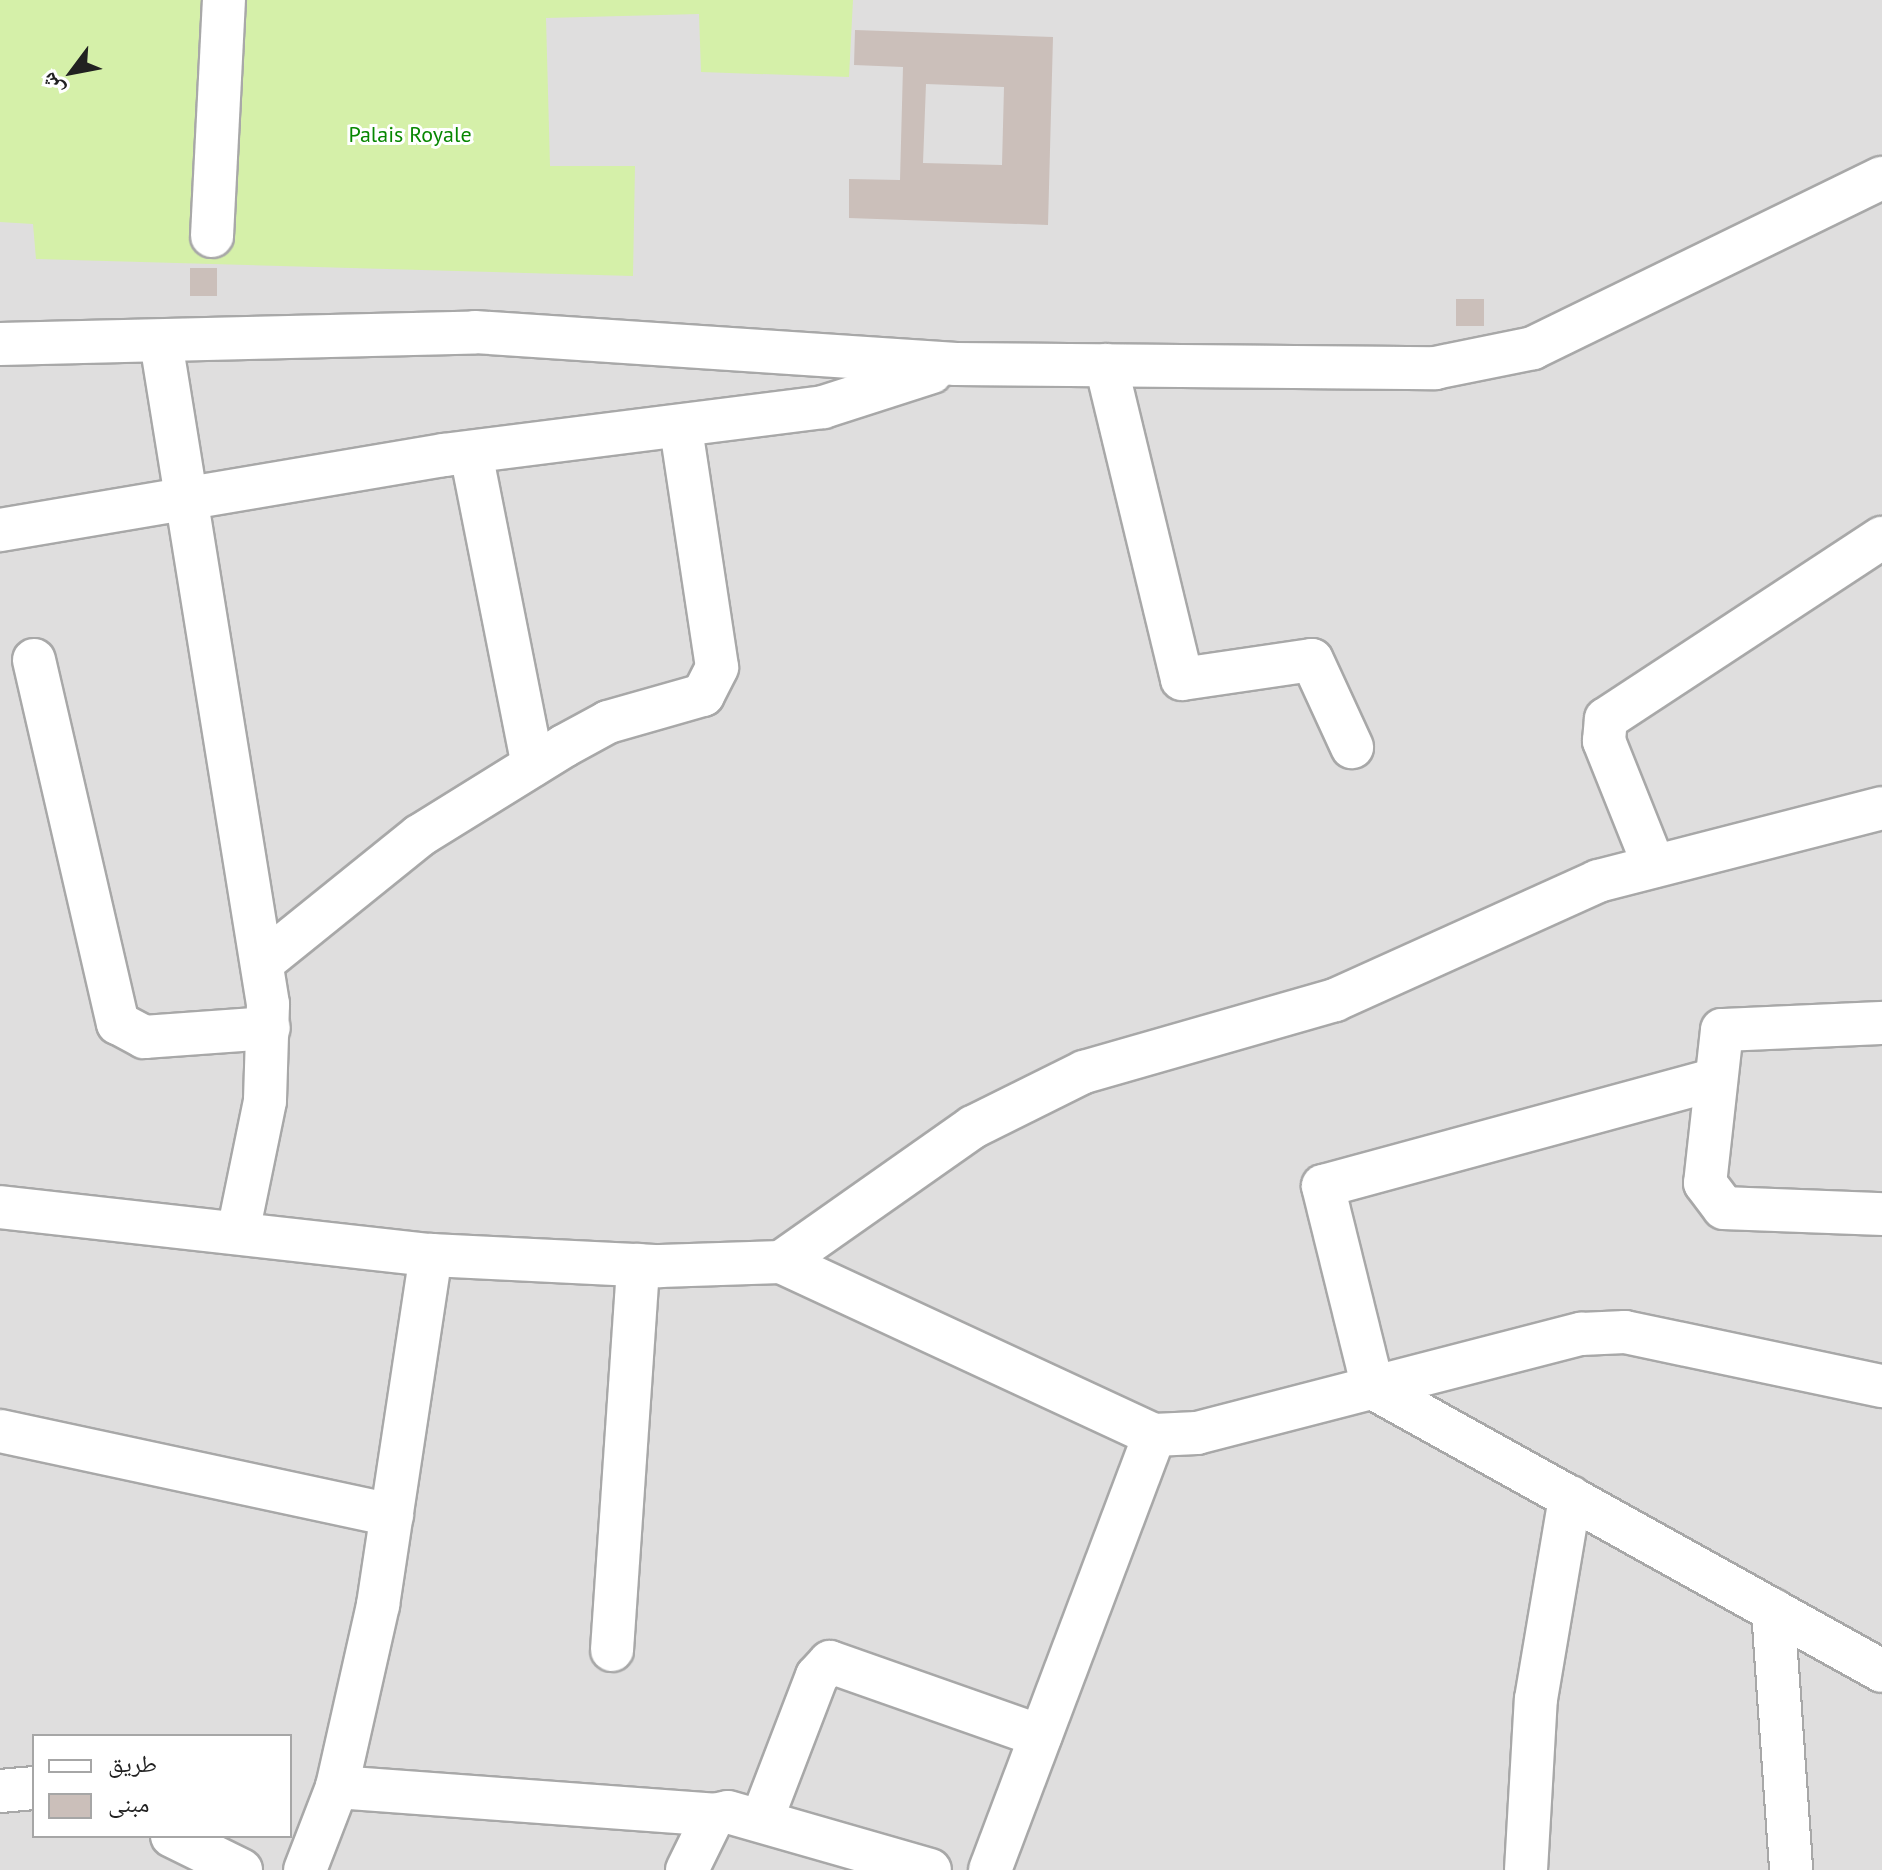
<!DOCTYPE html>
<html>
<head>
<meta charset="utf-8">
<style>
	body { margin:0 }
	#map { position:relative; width:1882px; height:1870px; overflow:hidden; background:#f2ede7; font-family:"PT Sans","Noto Naskh Arabic",sans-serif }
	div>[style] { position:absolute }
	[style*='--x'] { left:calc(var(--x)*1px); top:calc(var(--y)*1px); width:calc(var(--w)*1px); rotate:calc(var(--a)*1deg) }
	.residential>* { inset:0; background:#dfdede }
	.grass>* { inset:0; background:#d5f0a9 }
	.building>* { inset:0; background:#cbbfba; transform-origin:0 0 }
	.roads { filter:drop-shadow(2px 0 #a8a8a8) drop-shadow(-2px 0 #a8a8a8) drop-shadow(0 2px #a8a8a8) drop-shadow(0 -2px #a8a8a8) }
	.minor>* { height:42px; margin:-21px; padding:0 21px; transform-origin:21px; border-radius:21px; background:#fff }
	span { translate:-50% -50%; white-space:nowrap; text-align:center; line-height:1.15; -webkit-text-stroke:6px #fff; paint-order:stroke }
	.park-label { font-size:22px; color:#088702 }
	.legend { position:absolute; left:32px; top:1734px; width:260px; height:104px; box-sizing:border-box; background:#fff; border:2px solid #a6a6a6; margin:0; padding:10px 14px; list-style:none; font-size:24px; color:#212121 }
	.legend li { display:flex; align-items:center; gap:16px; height:40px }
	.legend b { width:40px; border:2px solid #a6a6a6 }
	.north { position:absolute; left:32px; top:32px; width:80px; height:80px; -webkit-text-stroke:6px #fff; paint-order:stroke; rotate:238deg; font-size:22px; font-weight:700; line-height:32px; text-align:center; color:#212121 }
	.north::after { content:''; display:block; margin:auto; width:28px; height:36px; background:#212121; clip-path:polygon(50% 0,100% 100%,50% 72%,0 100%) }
</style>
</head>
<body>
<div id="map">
	<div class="residential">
		<div style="clip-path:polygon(evenodd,0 0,1882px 0,1882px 1870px,0 1870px,0 0,34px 1736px,290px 1736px,290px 1836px,34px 1836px,34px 1736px)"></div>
	</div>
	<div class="grass">
		<div style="clip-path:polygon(0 0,853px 0,849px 77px,701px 72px,699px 14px,546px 18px,550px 166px,635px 166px,633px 276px,36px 259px,33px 224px,0 222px)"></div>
	</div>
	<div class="building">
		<div style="clip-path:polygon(evenodd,855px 30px,1053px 37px,1048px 225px,849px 218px,849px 179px,900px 180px,903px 67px,854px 65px,855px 30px,926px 84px,1004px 87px,1002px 165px,923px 163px,926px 84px)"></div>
		<div style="left:190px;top:268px;width:27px;height:28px"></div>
		<div style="left:1456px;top:299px;width:28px;height:27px"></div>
	</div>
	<div class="roads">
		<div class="minor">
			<div style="--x:212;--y:236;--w:236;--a:-87.1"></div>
			<div style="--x:161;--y:342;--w:671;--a:80.82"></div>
			<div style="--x:268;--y:1004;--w:97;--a:91.8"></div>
			<div style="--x:265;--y:1101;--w:134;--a:101.6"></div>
			<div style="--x:0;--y:344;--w:475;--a:-1.4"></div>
			<div style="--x:475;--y:332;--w:482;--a:3.8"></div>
			<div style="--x:956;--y:364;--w:479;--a:0.5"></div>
			<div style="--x:1435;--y:368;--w:100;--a:-11.5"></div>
			<div style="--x:1533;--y:348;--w:388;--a:-26"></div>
			<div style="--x:1106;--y:365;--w:323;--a:76.4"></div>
			<div style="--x:1182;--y:679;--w:131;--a:-8.3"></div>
			<div style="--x:1312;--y:660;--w:96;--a:65.3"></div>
			<div style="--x:471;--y:453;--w:318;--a:78.8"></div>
			<div style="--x:0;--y:530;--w:450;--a:-9.6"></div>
			<div style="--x:444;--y:455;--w:382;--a:-7.2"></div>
			<div style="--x:823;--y:407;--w:114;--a:-17.8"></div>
			<div style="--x:34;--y:660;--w:373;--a:77"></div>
			<div style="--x:118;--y:1023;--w:30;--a:28"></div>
			<div style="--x:144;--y:1037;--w:125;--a:-4.1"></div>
			<div style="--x:1654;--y:866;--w:135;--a:-111.8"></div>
			<div style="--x:1604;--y:741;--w:22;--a:-85"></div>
			<div style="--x:1606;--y:719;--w:330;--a:-33.3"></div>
			<div style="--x:263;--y:962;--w:201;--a:-38.9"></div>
			<div style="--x:419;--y:836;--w:171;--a:-31.8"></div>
			<div style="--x:564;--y:746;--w:50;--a:-28.6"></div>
			<div style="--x:608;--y:722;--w:99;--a:-15.9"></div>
			<div style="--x:703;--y:695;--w:31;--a:-63"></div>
			<div style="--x:717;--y:667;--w:241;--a:-98.6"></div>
			<div style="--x:1882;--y:1023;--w:160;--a:177.5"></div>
			<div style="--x:1722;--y:1030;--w:154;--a:96.3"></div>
			<div style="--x:1705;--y:1183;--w:31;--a:53"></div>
			<div style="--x:1724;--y:1208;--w:158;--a:2.2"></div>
			<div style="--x:1713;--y:1080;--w:404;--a:164.8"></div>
			<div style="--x:1323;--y:1186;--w:208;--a:76.1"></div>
			<div style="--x:1373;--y:1388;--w:582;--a:29.07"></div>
			<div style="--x:0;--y:1207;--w:434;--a:6.4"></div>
			<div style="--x:431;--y:1255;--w:229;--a:2.8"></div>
			<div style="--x:660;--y:1266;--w:121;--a:-1.9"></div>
			<div style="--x:781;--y:1262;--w:411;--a:24.9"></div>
			<div style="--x:1154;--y:1435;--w:43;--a:-2.7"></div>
			<div style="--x:1197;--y:1433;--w:397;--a:-14.5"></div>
			<div style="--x:1581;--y:1334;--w:44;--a:-2.6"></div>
			<div style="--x:1625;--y:1332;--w:263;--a:11.9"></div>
			<div style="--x:781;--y:1262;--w:235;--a:-35.1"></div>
			<div style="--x:973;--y:1127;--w:124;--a:-26.4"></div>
			<div style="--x:1084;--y:1072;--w:261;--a:-16"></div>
			<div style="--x:1335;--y:1000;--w:289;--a:-24.3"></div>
			<div style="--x:1598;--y:881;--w:293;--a:-14.4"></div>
			<div style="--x:0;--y:1431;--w:401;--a:12.1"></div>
			<div style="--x:1773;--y:1610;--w:261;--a:86"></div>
			<div style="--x:612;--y:1650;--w:386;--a:-86.1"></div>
			<div style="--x:337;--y:1787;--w:378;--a:4.2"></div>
			<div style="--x:0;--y:1791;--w:34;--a:-5"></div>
			<div style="--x:762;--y:1819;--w:153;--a:-69"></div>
			<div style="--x:817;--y:1676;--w:19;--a:-47"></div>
			<div style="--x:830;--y:1662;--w:223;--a:19.4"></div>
			<div style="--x:172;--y:1836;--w:77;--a:26.2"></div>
			<div style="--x:305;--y:1870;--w:89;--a:-68.9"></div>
			<div style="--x:337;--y:1787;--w:187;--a:-77.3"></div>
			<div style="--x:378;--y:1605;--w:354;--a:-81.4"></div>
			<div style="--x:687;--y:1870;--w:61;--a:-63.9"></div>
			<div style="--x:714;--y:1815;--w:14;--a:-12"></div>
			<div style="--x:728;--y:1812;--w:210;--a:16"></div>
			<div style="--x:990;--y:1870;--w:465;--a:-69.3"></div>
			<div style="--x:1526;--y:1870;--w:171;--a:-86.7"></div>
			<div style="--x:1536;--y:1699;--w:205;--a:-80.4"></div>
		</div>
	</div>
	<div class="park-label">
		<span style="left:410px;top:135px">Palais Royale</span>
	</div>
	<ul class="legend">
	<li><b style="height:10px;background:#fff"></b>طريق</li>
	<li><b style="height:22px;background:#cbbfba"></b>مبنى</li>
	</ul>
	<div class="north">ش</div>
</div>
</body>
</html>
